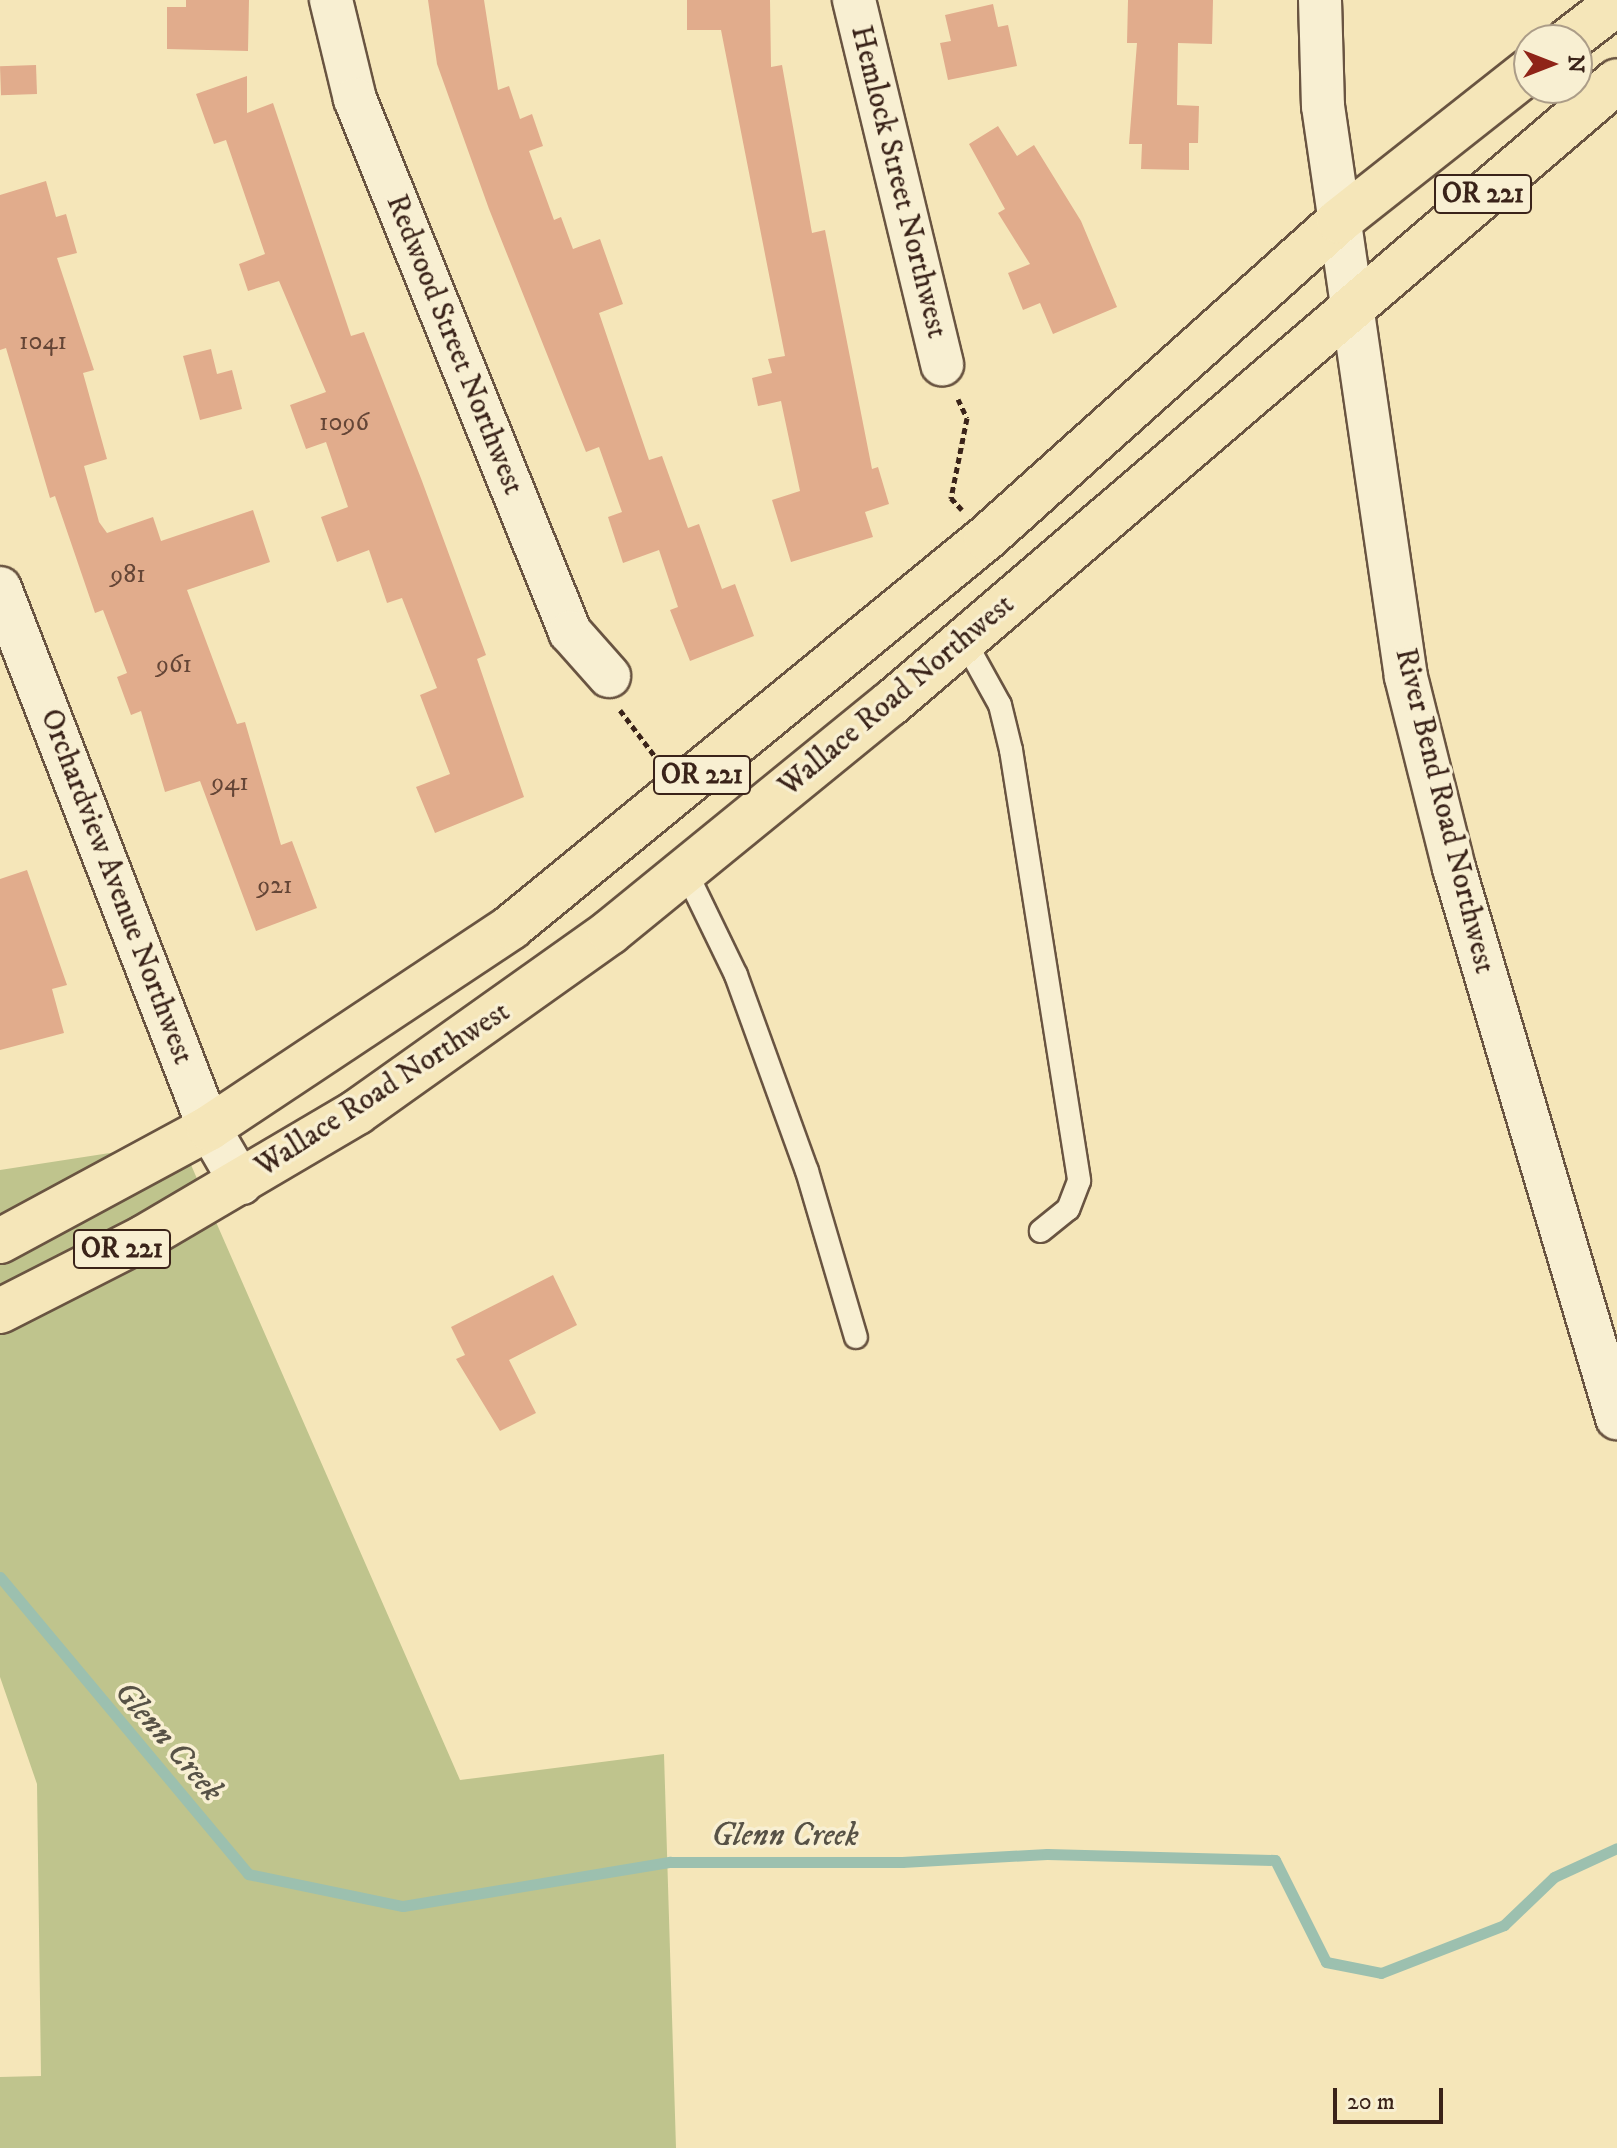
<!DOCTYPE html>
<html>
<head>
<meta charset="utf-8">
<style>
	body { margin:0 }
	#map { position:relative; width:1617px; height:2148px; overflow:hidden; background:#f5e6b9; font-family:"IM FELL DW Pica",serif }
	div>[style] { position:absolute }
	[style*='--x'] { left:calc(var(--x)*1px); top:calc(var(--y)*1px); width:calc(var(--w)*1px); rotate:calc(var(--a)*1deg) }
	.green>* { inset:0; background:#bfc48d }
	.stream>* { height:11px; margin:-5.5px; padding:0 5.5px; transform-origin:5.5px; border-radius:5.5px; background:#9cc0af }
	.building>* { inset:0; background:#e1ac8c; transform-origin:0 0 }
	.path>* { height:5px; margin-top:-2.5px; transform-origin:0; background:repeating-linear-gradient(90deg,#3a2319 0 6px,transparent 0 10px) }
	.roads { filter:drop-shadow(2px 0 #695441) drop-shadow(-2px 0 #695441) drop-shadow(0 2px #695441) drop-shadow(0 -2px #695441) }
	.service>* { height:22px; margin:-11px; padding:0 11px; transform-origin:11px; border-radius:11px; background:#f8efd2 }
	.minor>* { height:42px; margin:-21px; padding:0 21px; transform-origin:21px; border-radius:21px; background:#f8efd2 }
	.primary>* { height:44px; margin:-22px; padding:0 22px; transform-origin:22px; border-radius:22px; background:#f5e6b9 }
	span { translate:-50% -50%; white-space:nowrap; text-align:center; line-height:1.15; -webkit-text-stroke:7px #f8efd2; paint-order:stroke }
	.number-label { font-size:26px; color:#644536 }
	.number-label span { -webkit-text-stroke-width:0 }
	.shield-label span { padding:2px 6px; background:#f8efd2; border:2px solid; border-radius:6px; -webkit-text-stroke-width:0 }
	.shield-label { font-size:28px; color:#3a2319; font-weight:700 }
	.street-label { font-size:30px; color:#3a2319 }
	.water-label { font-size:32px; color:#575246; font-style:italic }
	.north { position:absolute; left:1513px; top:24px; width:80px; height:80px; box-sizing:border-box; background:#f8efd2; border:2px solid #ac9d88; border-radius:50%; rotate:90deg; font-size:22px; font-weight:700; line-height:32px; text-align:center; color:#3a2319 }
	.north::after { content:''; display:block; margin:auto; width:28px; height:36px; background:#8f2418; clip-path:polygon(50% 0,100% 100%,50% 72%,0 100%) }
	.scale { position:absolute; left:1333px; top:2088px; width:110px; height:36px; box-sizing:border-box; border:4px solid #3a2319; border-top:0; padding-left:10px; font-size:24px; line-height:28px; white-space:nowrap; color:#3a2319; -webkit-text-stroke:6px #f8efd2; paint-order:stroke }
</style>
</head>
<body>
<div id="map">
	<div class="green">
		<div style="clip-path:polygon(181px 1142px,460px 1780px,664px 1754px,676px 2148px,0 2148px,0 2077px,41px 2076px,37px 1784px,0 1677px,0 1170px)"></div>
	</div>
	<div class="stream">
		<div style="--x:0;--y:1577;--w:387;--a:50.1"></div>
		<div style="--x:248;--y:1874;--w:158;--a:11.7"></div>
		<div style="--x:403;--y:1906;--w:271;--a:-9.4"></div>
		<div style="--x:670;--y:1862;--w:232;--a:0"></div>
		<div style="--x:902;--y:1862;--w:145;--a:-3.2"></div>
		<div style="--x:1047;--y:1854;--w:228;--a:1.5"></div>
		<div style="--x:1275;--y:1860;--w:114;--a:63.4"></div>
		<div style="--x:1326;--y:1962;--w:56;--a:11.3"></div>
		<div style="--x:1381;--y:1973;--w:132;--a:-21.3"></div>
		<div style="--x:1504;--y:1925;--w:69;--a:-43.8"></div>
		<div style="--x:1554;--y:1877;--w:69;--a:-24.7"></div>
	</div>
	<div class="building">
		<div style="clip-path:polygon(186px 0,249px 0,248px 51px,167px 49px,167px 7px,186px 7px)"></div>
		<div style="clip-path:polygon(428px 0,484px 0,498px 90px,509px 86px,520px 119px,532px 114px,543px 146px,529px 151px,554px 220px,561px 217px,573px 249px,600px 239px,623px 304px,599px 313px,649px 460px,662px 456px,688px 528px,699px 524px,722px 589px,735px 584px,754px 636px,690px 661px,670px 610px,678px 607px,659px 550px,623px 563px,608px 517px,622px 512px,599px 447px,586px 452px,489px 209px,437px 64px)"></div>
		<div style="clip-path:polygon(687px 0,770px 0,771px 67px,782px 65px,812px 233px,825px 230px,872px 469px,878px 467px,889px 504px,865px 512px,873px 537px,791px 562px,772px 500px,800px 491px,781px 401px,758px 406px,752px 378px,772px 373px,768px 359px,785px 356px,721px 30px,687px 30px)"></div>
		<div style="clip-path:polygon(1128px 0,1213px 0,1212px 44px,1178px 43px,1177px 105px,1199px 106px,1198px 143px,1189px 143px,1189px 170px,1141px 169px,1142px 144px,1129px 144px,1137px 43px,1127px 43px)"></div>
		<div style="clip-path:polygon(993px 4px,998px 27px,1008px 25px,1017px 66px,948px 80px,940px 43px,951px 41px,945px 15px)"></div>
		<div style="left:36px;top:65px;width:29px;height:36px;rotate:88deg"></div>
		<div style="clip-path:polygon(247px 76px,247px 113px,273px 103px,351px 336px,364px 332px,422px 481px,486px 655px,477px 659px,524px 797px,435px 833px,416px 787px,450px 774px,420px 695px,437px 688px,402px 598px,387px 603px,369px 550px,337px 562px,321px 517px,348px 507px,326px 442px,306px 449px,290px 405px,326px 392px,279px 281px,248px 291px,239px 264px,265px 254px,226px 140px,214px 144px,196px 94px)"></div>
		<div style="clip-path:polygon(998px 126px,1017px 156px,1034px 145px,1081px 221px,1117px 307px,1053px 334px,1040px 303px,1023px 310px,1008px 273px,1030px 264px,998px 213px,1005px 209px,969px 144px)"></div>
		<div style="clip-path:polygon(46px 181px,56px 217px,66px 214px,77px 253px,57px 258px,94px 370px,83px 373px,107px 459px,84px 466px,99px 522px,107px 533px,153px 517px,161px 541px,253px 510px,270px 562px,187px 590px,237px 724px,245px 722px,281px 845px,292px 841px,317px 908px,256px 931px,200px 781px,165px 792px,141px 711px,131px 715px,117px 677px,127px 673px,103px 610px,95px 613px,55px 496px,50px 498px,6px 348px,0 350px,0 195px)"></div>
		<div style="clip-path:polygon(211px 349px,217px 374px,232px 370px,242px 409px,200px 420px,183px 356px)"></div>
		<div style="clip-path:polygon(27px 870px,67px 985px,52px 989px,64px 1033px,0 1050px,0 879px)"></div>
		<div style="clip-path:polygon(553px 1275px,577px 1325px,509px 1360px,536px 1413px,500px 1431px,456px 1359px,465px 1355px,451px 1327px)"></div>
	</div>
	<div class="path">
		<div style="--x:958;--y:399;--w:21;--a:65"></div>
		<div style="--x:967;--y:418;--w:82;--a:101.3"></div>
		<div style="--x:951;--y:498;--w:16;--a:47"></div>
		<div style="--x:620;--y:710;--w:61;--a:52.9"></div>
	</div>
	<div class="roads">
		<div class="service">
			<div style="--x:964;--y:640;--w:74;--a:61"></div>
			<div style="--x:1000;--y:705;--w:46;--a:76.3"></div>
			<div style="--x:1011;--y:750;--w:436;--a:81"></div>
			<div style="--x:1079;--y:1181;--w:30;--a:111"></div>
			<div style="--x:1068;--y:1209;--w:35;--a:141"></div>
			<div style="--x:686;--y:872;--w:114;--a:64.1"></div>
			<div style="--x:736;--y:975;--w:208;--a:70.1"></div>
			<div style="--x:807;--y:1171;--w:173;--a:73.6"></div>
		</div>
		<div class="minor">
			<div style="--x:331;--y:0;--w:102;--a:76.4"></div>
			<div style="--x:355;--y:99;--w:575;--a:68.03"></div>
			<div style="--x:570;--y:632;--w:59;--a:48.4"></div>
			<div style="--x:854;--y:0;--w:375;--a:76.4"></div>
			<div style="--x:1320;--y:0;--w:106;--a:88.4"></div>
			<div style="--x:1323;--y:106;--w:577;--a:81.73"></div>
			<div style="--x:1406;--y:677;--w:197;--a:75.9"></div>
			<div style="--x:1454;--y:868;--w:574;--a:73.49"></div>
			<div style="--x:0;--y:588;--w:579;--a:68.84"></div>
			<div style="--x:209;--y:1128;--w:64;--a:59.8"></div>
		</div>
		<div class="primary">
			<div style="--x:1569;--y:40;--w:61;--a:-37.6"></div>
			<div style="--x:0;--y:1241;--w:238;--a:-28.4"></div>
			<div style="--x:209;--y:1128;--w:363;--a:-33.6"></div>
			<div style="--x:511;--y:927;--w:614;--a:-39.32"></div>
			<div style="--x:986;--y:538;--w:474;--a:-41.9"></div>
			<div style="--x:1339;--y:221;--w:242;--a:-38.3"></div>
			<div style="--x:0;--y:1311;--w:163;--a:-27"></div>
			<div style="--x:145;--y:1237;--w:246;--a:-30.5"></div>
			<div style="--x:357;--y:1112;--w:310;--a:-35.4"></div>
			<div style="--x:610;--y:932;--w:361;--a:-39.2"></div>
			<div style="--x:890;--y:704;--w:957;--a:-40.59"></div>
		</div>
	</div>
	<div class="number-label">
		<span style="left:43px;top:342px">1041</span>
		<span style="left:344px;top:423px">1096</span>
		<span style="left:128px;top:575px">981</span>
		<span style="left:174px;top:665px">961</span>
		<span style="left:230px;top:783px">941</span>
		<span style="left:275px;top:886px">921</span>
	</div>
	<div class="shield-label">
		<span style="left:1483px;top:194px">OR 221</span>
		<span style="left:702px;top:775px">OR 221</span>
		<span style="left:122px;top:1249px">OR 221</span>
	</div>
	<div class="street-label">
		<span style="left:898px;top:182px;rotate:76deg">Hemlock Street Northwest</span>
		<span style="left:454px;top:345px;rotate:68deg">Redwood Street Northwest</span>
		<span style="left:897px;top:696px;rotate:-40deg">Wallace Road Northwest</span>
		<span style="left:1444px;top:811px;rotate:76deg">River Bend Road Northwest</span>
		<span style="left:116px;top:887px;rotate:69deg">Orchardview Avenue Northwest</span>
		<span style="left:383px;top:1090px;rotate:-33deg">Wallace Road Northwest</span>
	</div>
	<div class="water-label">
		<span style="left:168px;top:1742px;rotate:49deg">Glenn Creek</span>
		<span style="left:785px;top:1836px">Glenn Creek</span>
	</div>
	<div class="north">N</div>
	<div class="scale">20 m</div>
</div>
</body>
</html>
